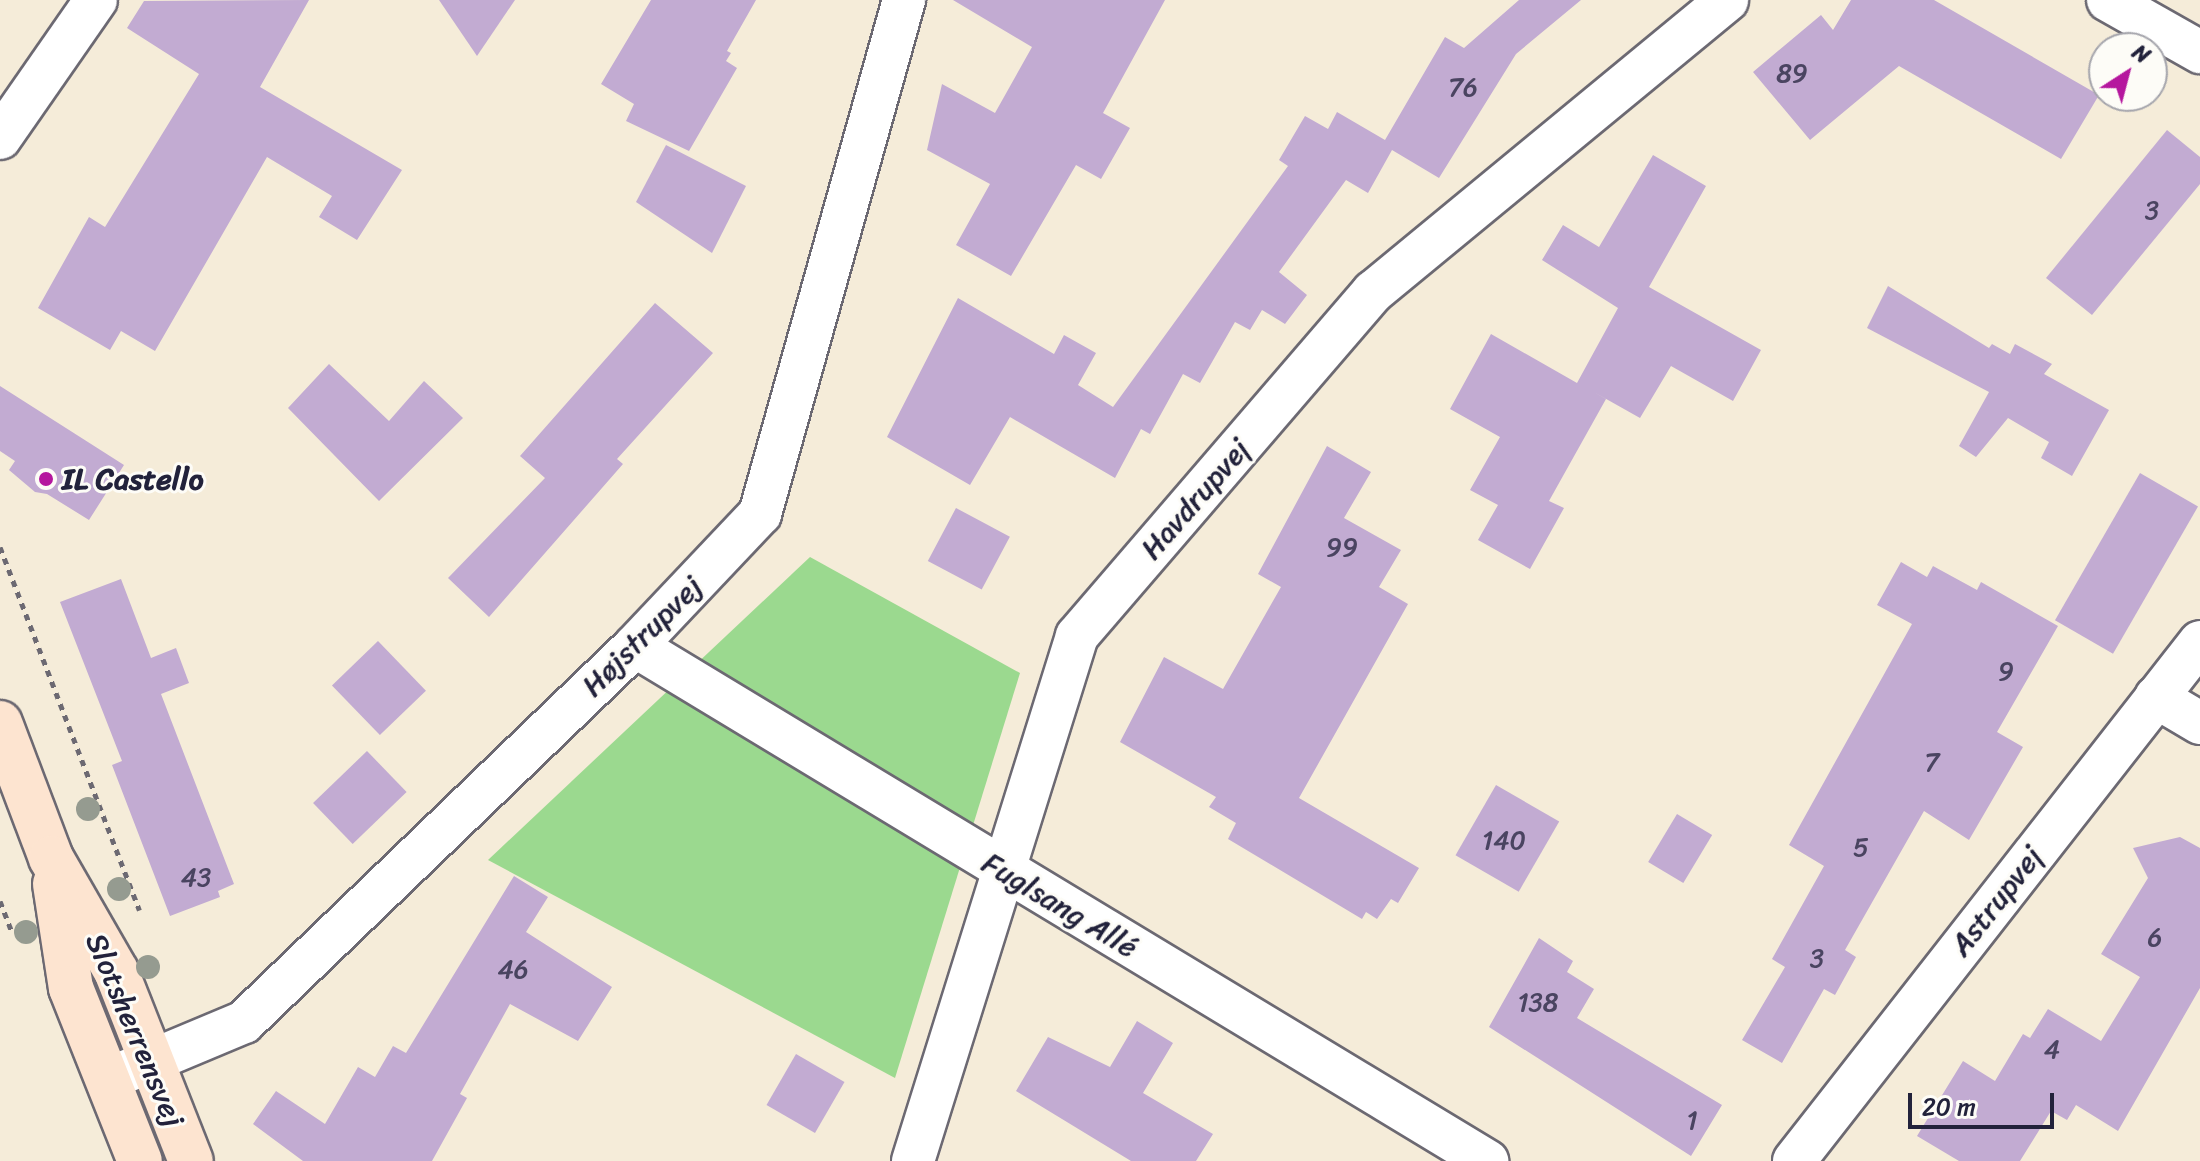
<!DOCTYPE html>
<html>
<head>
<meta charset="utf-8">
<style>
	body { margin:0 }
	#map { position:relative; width:2200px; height:1161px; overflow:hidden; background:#f5ecd9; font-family:Sriracha,sans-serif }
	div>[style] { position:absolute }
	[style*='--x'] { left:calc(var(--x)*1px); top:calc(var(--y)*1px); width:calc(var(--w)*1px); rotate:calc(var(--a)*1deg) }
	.green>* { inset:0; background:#9bd98f }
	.building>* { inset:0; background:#c2abd2; transform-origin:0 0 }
	.path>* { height:5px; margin-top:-2.5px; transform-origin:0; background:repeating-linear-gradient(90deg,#6c6972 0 6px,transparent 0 12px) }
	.roads { filter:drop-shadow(2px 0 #6c6972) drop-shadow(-2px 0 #6c6972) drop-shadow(0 2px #6c6972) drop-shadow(0 -2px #6c6972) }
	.street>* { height:42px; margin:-21px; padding:0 21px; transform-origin:21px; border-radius:21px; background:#fff }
	.secondary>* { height:44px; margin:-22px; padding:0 22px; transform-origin:22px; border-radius:22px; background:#fde4d0 }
	.trees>* { width:24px; height:24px; margin:-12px; border-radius:50%; background:#959b90 }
	.dots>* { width:22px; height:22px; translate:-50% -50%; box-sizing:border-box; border:4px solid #fdfcf7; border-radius:50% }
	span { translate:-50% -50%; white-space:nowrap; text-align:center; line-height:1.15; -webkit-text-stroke:6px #fdfcf7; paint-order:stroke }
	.number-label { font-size:26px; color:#4a4461 }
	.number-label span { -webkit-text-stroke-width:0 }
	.poi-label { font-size:30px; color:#22223b; font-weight:700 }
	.left { translate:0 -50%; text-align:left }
	.street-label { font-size:30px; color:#22223b }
	.north { position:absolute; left:2088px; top:32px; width:80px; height:80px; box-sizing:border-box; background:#fdfcf7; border:2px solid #a5a5ac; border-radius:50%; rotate:36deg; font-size:22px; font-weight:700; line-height:32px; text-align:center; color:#22223b }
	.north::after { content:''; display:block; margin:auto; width:28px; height:36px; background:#b5179e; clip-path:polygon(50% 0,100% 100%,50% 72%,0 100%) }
	.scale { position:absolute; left:1908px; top:1093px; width:146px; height:36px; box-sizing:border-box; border:4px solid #22223b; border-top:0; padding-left:10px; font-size:24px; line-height:28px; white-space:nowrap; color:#22223b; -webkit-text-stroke:6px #fdfcf7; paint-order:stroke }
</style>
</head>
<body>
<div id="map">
	<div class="green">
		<div style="clip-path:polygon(810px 557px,1020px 673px,895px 1078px,488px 860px)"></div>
	</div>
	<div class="building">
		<div style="clip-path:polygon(309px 0,260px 87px,402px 170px,357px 240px,319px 217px,332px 196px,267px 157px,155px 351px,121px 331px,110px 350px,38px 308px,89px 217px,105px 227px,199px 74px,127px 28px,144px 1px)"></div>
		<div style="clip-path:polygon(439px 0,515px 0,477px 56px)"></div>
		<div style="clip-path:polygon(651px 0,756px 0,727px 51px,731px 53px,726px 61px,737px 68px,689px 151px,626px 121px,634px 104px,601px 84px)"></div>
		<div style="clip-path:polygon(953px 0,1165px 0,1103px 113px,1130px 128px,1101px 179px,1076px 165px,1011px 276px,956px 245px,990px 184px,927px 150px,942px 84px,995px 113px,1032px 47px)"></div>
		<div style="clip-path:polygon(1519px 0,1581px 0,1516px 54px,1439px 178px,1392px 150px,1368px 193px,1346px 180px,1279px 272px,1307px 295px,1285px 324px,1262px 310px,1250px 330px,1235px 322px,1200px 383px,1183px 374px,1150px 434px,1141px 429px,1115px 478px,1010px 417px,970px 485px,887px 437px,958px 298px,1054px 354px,1064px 335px,1096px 353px,1078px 385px,1113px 407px,1288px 166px,1279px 160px,1305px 116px,1328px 129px,1337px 112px,1385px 140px,1445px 37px,1464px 48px)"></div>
		<div style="clip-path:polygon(1851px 0,1934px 0,2099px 95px,2061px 159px,1899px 66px,1810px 140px,1753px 72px,1821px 15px,1833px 30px)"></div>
		<div style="clip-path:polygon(2167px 130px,2200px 157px,2200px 184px,2092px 315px,2046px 278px)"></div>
		<div style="clip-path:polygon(666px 145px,746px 186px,712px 253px,636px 202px)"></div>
		<div style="clip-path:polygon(1653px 155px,1706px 186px,1649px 287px,1761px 350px,1733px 401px,1671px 366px,1640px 418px,1592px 391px,1606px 399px,1549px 501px,1564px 508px,1530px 569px,1478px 540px,1498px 505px,1470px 490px,1500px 437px,1450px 409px,1491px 334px,1577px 383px,1618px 308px,1542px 260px,1563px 225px,1599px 247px)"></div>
		<div style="clip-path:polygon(1888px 286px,1989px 348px,1992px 344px,2010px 354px,2015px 344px,2052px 364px,2044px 374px,2109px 410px,2072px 476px,2041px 458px,2049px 442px,2008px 418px,1976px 457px,1959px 446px,1989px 392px,1867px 328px)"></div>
		<div style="clip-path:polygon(655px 303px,713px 353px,617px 459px,623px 464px,489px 617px,448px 578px,545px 478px,520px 456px)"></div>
		<div style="clip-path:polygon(329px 364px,389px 421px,424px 381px,463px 418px,379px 501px,288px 408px)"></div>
		<div style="clip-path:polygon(0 386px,124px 465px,89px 520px,47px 494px,35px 492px,9px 470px,15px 461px,0 451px)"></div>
		<div style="clip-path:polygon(1327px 446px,1371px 472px,1344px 518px,1401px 550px,1379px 587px,1408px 604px,1299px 798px,1419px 868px,1398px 903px,1391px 899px,1377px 919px,1366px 912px,1362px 919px,1228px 839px,1236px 823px,1209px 807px,1216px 797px,1120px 742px,1164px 657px,1223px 689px,1281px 587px,1258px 574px)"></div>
		<div style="left:2140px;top:473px;width:67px;height:170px;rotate:30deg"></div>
		<div style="left:956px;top:508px;width:61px;height:60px;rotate:28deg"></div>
		<div style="clip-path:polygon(1901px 562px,1927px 577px,1933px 566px,1977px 590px,1981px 582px,2058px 626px,1997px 732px,2023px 747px,1969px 840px,1924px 811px,1845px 950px,1856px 957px,1835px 995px,1824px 989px,1782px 1063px,1742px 1040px,1785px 967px,1772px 959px,1824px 866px,1789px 845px,1912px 624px,1877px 605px)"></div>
		<div style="clip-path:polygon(121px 579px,151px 658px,176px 648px,189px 683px,161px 694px,234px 884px,218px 891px,220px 897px,170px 916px,112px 765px,122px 761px,60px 602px)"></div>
		<div style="left:378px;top:641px;width:69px;height:64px;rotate:46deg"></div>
		<div style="left:367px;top:751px;width:57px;height:75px;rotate:46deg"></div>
		<div style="left:1496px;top:785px;width:73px;height:81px;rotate:30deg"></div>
		<div style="left:1677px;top:814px;width:41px;height:56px;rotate:31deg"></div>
		<div style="clip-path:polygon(2180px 837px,2200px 848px,2200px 988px,2118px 1131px,2076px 1105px,2067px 1120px,2051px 1111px,2020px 1161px,1959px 1161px,1917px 1136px,1963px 1061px,1995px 1081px,2023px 1034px,2030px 1038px,2048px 1009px,2101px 1041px,2140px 977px,2101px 954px,2148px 878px,2133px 848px)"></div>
		<div style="clip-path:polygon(514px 876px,548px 897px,526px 932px,612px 987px,578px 1041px,510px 1004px,460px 1094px,467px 1098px,432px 1161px,303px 1161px,253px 1124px,276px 1091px,325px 1124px,358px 1067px,375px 1077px,393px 1046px,406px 1053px)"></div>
		<div style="clip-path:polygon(1539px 938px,1573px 961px,1567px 972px,1594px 989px,1577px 1018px,1722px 1105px,1691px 1156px,1489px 1027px)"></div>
		<div style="clip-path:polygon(1137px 1021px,1173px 1043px,1143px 1093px,1213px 1134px,1196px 1161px,1131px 1161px,1016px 1091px,1048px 1037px,1110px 1067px)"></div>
		<div style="left:796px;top:1054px;width:56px;height:59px;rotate:30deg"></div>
	</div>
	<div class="path">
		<div style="--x:0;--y:547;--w:389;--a:69"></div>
		<div style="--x:0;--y:901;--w:31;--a:69"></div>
	</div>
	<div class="roads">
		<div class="street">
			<div style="--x:2108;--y:0;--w:106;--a:29.5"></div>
			<div style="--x:0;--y:138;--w:168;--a:-55.2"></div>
			<div style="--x:635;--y:646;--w:996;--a:31.15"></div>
			<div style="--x:2156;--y:697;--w:51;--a:30.6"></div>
			<div style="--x:108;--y:1079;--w:147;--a:-22.7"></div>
			<div style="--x:244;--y:1022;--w:542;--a:-43.88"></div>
			<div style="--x:635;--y:646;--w:182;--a:-46.6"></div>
			<div style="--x:760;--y:514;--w:534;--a:-74.35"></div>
			<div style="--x:913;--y:1161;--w:550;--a:-72.65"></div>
			<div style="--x:1077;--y:636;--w:454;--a:-49.3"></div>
			<div style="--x:1373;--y:292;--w:459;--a:-39.5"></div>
			<div style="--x:1794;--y:1161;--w:659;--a:-51.96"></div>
		</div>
		<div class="secondary">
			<div style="--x:0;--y:723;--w:144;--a:69.3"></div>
			<div style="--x:51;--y:858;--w:130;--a:60.1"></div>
			<div style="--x:116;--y:971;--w:204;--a:68.5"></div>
			<div style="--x:55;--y:884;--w:105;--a:81.3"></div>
			<div style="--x:71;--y:988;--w:186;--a:68.3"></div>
		</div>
	</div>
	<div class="trees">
		<div style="left:88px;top:809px"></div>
		<div style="left:119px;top:889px"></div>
		<div style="left:26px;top:932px"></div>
		<div style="left:148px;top:967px"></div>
	</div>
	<div class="dots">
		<div style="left:46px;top:479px;background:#b5179e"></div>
	</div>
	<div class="number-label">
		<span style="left:1792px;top:74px">89</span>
		<span style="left:1463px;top:88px">76</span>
		<span style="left:2152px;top:211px">3</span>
		<span style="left:1342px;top:548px">99</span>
		<span style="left:2006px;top:672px">9</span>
		<span style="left:1932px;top:763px">7</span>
		<span style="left:1504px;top:841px">140</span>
		<span style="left:1861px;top:848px">5</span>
		<span style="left:196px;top:878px">43</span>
		<span style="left:2155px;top:938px">6</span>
		<span style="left:1817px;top:959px">3</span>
		<span style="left:513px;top:970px">46</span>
		<span style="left:1538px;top:1003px">138</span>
		<span style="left:2052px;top:1050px">4</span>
		<span style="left:1692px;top:1121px">1</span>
	</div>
	<div class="poi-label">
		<span class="left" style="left:62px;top:479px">IL Castello</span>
	</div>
	<div class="street-label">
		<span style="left:1195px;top:499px;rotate:-49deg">Havdrupvej</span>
		<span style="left:642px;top:636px;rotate:-45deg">Højstrupvej</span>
		<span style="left:1996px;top:901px;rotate:-52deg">Astrupvej</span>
		<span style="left:1060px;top:905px;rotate:31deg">Fuglsang Allé</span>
		<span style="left:135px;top:1030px;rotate:67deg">Slotsherrensvej</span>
	</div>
	<div class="north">N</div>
	<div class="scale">20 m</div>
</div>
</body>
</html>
